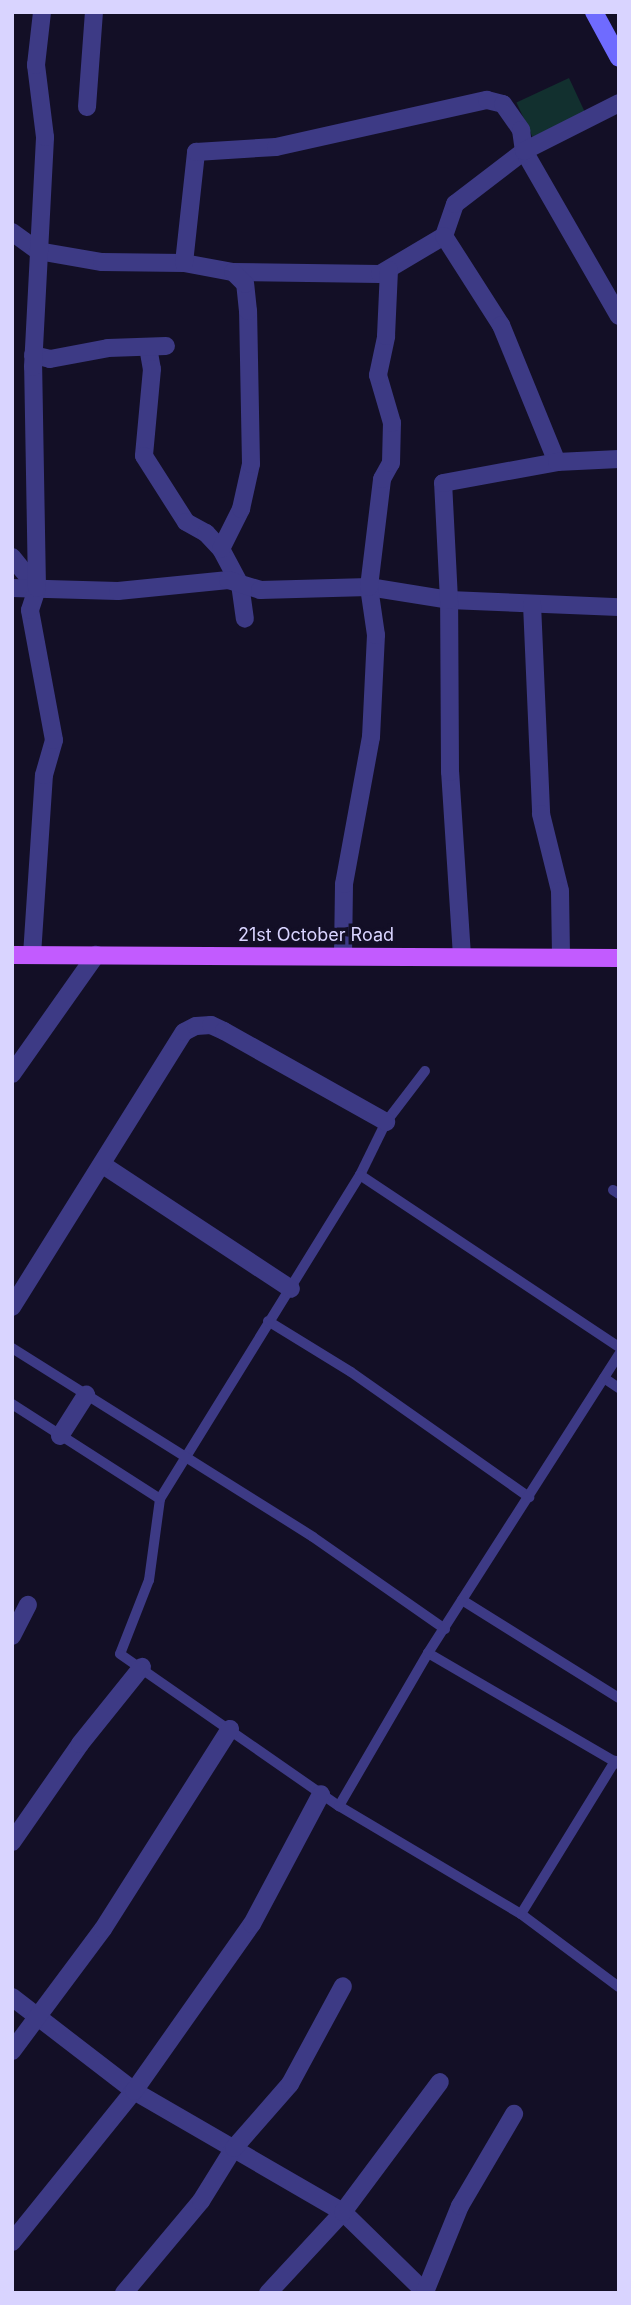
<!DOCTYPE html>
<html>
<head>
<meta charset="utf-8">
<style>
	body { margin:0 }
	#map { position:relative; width:631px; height:2305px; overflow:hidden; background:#130f26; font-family:Inter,sans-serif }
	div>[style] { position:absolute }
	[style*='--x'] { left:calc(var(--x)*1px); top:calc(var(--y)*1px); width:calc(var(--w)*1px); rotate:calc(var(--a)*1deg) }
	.green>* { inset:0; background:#12302f; transform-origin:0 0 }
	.lane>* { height:10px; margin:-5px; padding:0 5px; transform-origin:5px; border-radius:5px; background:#3d3a85 }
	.street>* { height:18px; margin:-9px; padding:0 9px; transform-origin:9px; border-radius:9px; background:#3d3a85 }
	.secondary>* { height:18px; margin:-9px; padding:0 9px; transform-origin:9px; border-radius:9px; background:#6f6bff }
	.primary>* { height:18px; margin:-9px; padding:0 9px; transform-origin:9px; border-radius:9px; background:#c25bff }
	span { translate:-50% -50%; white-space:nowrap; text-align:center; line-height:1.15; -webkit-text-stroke:7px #130f26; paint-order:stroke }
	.street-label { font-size:18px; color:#d9d4ff }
	.frame { position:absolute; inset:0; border:14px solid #d9d4ff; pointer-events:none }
</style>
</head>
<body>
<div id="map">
	<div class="green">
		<div style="left:569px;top:78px;width:38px;height:58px;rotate:65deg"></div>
	</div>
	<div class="lane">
		<div style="--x:425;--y:1071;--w:64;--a:127.4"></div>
		<div style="--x:386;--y:1122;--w:59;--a:116.1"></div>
		<div style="--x:360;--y:1175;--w:381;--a:121.7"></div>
		<div style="--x:160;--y:1499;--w:82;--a:97.7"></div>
		<div style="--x:149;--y:1580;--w:79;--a:111.4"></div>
		<div style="--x:120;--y:1654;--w:267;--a:34.8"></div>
		<div style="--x:339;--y:1806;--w:212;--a:30.7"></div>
		<div style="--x:521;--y:1914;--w:122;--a:36.7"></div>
		<div style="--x:360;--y:1175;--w:311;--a:33.6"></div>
		<div style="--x:613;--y:1190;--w:7;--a:34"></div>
		<div style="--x:268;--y:1321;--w:97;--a:31.6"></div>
		<div style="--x:351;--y:1372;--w:218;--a:35.1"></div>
		<div style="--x:12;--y:1348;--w:355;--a:32.1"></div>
		<div style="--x:313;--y:1537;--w:161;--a:34.9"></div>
		<div style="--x:604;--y:1378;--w:18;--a:34"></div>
		<div style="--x:12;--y:1404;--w:176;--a:32.7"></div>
		<div style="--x:462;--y:1600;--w:185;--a:32"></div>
		<div style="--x:428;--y:1653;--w:221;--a:30.2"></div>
		<div style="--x:339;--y:1806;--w:177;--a:-59.8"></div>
		<div style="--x:428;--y:1653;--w:355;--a:-57.4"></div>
		<div style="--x:521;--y:1914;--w:180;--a:-58.4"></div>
	</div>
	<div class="street">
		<div style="--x:87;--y:107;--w:95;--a:-85.8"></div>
		<div style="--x:12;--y:232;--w:32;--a:36"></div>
		<div style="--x:38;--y:251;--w:65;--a:9.8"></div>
		<div style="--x:102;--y:262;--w:82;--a:0.7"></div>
		<div style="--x:184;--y:263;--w:50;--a:10.4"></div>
		<div style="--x:233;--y:272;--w:147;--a:0.8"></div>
		<div style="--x:380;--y:274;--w:74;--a:-30.7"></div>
		<div style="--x:444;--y:236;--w:34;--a:-71"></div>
		<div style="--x:455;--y:204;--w:87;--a:-37.5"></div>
		<div style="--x:524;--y:151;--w:190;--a:60.1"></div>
		<div style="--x:444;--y:236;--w:106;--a:57.4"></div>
		<div style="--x:501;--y:325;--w:148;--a:67.8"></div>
		<div style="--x:184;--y:263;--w:112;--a:-83.8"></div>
		<div style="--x:196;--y:152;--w:80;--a:-3.6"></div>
		<div style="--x:276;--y:147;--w:216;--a:-12.6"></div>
		<div style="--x:487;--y:100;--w:16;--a:14"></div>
		<div style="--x:503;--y:104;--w:32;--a:55"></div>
		<div style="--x:521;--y:130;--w:21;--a:82"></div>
		<div style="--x:524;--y:151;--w:106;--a:-26.8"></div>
		<div style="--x:148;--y:347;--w:22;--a:80"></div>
		<div style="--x:152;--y:369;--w:87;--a:95.3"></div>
		<div style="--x:144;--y:456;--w:78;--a:57.5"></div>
		<div style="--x:186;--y:522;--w:23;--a:29"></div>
		<div style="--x:206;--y:533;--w:22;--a:47"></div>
		<div style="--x:221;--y:549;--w:40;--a:62"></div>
		<div style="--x:240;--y:584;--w:35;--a:82"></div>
		<div style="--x:33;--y:355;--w:17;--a:13"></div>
		<div style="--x:50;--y:359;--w:59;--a:-10.7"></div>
		<div style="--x:108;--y:348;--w:58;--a:-2"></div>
		<div style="--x:221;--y:549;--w:45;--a:-63.4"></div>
		<div style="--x:241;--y:509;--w:46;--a:-77.5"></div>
		<div style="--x:251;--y:464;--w:153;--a:-91.1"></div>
		<div style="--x:248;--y:311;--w:27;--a:-96"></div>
		<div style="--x:245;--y:284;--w:17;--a:-135"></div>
		<div style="--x:12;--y:557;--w:40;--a:51"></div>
		<div style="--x:12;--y:588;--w:106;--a:1.6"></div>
		<div style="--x:118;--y:591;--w:111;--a:-5.7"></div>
		<div style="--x:228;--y:580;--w:34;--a:17"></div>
		<div style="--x:260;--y:590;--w:109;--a:-1.6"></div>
		<div style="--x:369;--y:587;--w:81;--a:9.2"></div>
		<div style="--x:449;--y:600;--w:170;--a:2.4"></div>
		<div style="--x:532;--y:604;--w:210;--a:87.5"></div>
		<div style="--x:541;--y:814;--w:79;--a:76.1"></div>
		<div style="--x:560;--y:891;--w:65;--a:89.1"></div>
		<div style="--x:32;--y:955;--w:180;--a:-86.2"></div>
		<div style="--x:44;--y:775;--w:36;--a:-74"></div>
		<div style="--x:54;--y:740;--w:132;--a:-100.5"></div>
		<div style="--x:30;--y:610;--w:23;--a:-72"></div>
		<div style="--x:37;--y:588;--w:221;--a:-91"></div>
		<div style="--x:33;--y:367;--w:230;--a:-87"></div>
		<div style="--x:45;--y:137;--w:73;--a:-97.1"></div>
		<div style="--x:36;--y:65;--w:53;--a:-83.5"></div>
		<div style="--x:343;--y:956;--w:72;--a:-89.2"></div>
		<div style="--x:344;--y:884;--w:149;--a:-79.6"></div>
		<div style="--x:371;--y:737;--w:102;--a:-87.2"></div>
		<div style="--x:376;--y:635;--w:49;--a:-98.3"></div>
		<div style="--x:369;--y:587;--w:109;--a:-83.1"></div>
		<div style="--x:382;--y:479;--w:18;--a:-61"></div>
		<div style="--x:391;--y:463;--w:40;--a:-88.6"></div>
		<div style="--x:392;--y:423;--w:50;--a:-106.3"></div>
		<div style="--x:378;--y:375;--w:40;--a:-78"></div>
		<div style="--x:386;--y:336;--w:66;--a:-87.4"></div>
		<div style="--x:462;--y:956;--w:184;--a:-93.7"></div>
		<div style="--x:450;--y:772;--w:172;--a:-90.3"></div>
		<div style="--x:449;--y:600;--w:117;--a:-92.9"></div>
		<div style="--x:443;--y:483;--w:116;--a:-10.4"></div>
		<div style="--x:557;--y:462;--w:62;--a:-2.8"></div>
		<div style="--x:12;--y:1074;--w:146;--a:-54.8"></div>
		<div style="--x:103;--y:1165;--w:225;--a:33.4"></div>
		<div style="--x:12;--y:1307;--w:324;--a:-58"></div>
		<div style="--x:184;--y:1032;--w:13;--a:-27"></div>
		<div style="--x:196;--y:1026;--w:15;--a:-4"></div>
		<div style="--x:211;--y:1025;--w:14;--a:25"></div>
		<div style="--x:224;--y:1031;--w:186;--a:29.3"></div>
		<div style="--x:60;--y:1436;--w:49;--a:-57.6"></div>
		<div style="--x:12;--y:1636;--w:35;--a:-63"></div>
		<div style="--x:12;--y:1842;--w:119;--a:-55.2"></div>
		<div style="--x:80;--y:1744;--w:99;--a:-51.2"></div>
		<div style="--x:12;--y:1997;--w:154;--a:37.6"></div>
		<div style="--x:134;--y:2091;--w:241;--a:30.1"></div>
		<div style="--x:343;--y:2212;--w:115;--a:44.3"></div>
		<div style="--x:12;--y:2051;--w:152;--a:-53.3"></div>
		<div style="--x:103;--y:1929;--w:237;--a:-57.6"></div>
		<div style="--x:12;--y:2242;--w:194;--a:-51.1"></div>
		<div style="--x:134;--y:2091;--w:204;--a:-54.8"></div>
		<div style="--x:252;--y:1924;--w:147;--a:-62"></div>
		<div style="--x:425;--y:2292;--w:93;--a:-67.9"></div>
		<div style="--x:460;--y:2206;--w:107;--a:-59.6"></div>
		<div style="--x:124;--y:2293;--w:120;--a:-50.1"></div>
		<div style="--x:201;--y:2201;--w:62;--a:-58.1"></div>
		<div style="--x:234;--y:2148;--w:85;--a:-48.8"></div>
		<div style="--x:290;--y:2084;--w:111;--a:-61.6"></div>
		<div style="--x:268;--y:2293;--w:110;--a:-47.2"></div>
		<div style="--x:343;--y:2212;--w:162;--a:-53.3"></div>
	</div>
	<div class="secondary">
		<div style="--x:594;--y:12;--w:52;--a:61.5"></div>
	</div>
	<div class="primary">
		<div style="--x:12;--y:955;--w:607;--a:0.28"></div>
	</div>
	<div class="street-label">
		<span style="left:316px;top:935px">21st October Road</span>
	</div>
	<div class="frame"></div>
</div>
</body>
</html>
